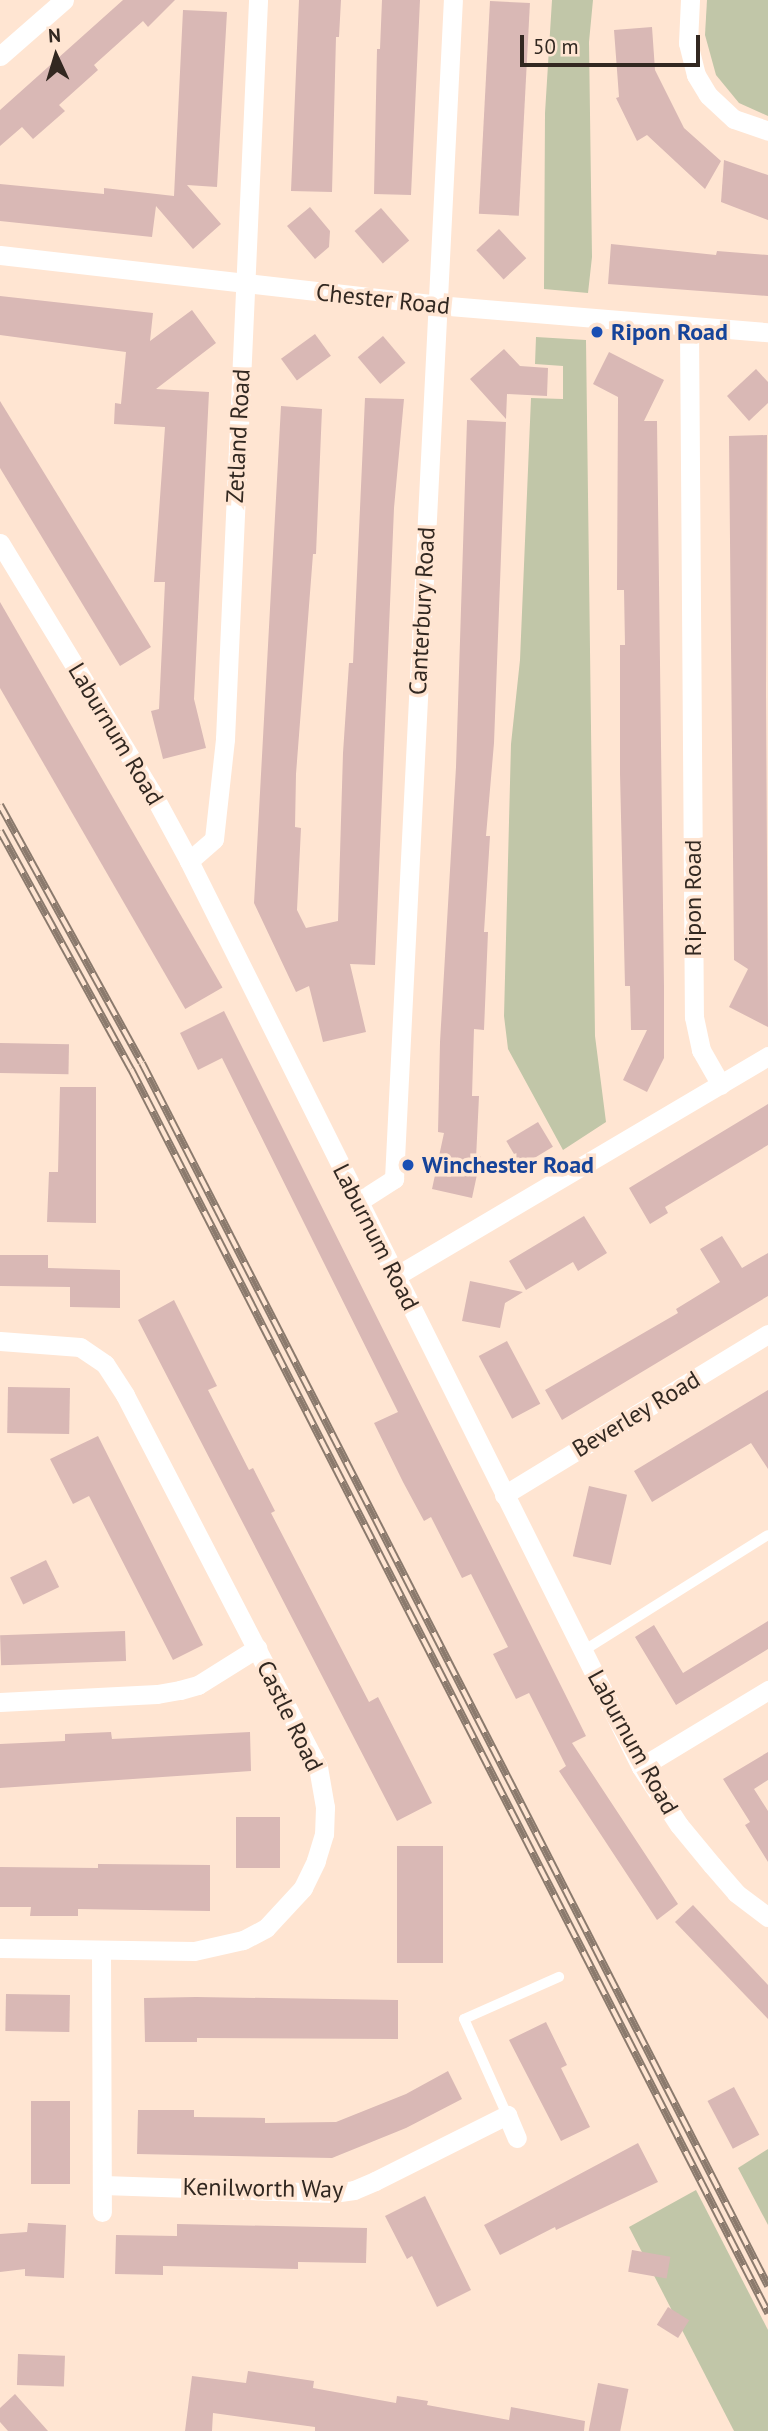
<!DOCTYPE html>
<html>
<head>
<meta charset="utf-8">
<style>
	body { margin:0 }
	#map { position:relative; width:768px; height:2431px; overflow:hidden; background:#ffe5d2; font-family:"PT Sans",sans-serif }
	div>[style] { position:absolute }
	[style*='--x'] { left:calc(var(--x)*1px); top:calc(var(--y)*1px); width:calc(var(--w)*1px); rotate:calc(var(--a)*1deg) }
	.green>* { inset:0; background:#c1c6a8 }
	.building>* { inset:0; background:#d9b8b5; transform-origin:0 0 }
	.service>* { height:10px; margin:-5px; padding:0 5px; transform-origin:5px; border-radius:5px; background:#fff }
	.minor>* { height:19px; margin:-9.5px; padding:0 9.5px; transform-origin:9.5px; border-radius:9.5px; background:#fff }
	.rail>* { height:8px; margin-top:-4px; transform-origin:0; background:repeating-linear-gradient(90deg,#ffe5d2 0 16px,#8b7a6d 0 32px); box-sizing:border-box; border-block:2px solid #8b7a6d }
	.dots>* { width:19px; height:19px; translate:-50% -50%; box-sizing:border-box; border:4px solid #ffe5d2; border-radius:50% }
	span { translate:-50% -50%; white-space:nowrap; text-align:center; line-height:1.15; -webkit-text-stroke:7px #ffe5d2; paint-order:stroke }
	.street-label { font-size:24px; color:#322821 }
	.transit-label { font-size:24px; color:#164399; font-weight:700 }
	.left { translate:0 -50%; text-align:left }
	.north { position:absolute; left:21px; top:21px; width:70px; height:70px; -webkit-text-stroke:5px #ffe5d2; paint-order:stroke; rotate:356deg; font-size:19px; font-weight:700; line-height:28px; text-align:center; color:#322821 }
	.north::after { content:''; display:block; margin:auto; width:24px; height:32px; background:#322821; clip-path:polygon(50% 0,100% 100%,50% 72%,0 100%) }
	.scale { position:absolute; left:520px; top:35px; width:180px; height:32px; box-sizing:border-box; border:4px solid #322821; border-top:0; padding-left:9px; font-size:21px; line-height:24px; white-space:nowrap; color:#322821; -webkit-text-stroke:5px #ffe5d2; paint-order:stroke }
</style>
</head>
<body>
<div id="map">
	<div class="green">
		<div style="clip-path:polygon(552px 0,593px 0,589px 42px,592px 257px,588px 293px,544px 289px,545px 113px)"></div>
		<div style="clip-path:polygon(707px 0,768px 0,768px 116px,739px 103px,716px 75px,705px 35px)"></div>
		<div style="clip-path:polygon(536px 337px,586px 340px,595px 1036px,606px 1122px,563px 1150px,508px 1049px,504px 1016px,511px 744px,520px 660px,531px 398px,563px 399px,563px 366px,535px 364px)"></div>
		<div style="clip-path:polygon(768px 2149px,768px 2225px,738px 2168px)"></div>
		<div style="clip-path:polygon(696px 2190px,768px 2330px,768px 2431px,734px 2431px,629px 2227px)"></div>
	</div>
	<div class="building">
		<div style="clip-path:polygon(123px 0,175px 0,148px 27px,143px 21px,94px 65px,98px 70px,59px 105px,65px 111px,33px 139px,22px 127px,0 146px,0 110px)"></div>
		<div style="clip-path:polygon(299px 0,341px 0,339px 37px,336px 37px,332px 192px,291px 191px)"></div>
		<div style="clip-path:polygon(382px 0,420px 0,411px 195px,374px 194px,377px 49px,380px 49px)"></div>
		<div style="left:490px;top:1px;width:40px;height:213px;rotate:3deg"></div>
		<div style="clip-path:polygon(183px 10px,227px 12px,217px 187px,187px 185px,221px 224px,193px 249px,156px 206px,152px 237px,0 221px,0 184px,104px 194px,104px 188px,174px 196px)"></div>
		<div style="clip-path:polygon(652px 27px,655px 70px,684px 128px,721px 161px,705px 189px,647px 135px,637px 141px,616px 98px,619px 97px,614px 30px)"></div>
		<div style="clip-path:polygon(724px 160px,768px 175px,768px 220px,721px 202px)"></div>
		<div style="clip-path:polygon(310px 207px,330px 231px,329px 247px,315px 259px,287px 226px)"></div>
		<div style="left:381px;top:208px;width:43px;height:35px;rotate:49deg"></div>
		<div style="left:499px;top:229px;width:40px;height:31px;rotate:47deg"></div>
		<div style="clip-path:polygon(611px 244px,716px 255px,717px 251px,768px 255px,768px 296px,608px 284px)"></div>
		<div style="clip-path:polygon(0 296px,153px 313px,150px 341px,192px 310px,216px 343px,156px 389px,209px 392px,194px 699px,206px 748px,163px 759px,151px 711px,159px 709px,165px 582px,154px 582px,165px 427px,114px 424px,115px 403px,121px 404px,126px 352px,0 335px)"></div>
		<div style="left:315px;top:334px;width:27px;height:42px;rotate:54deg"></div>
		<div style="left:383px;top:336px;width:35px;height:33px;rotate:50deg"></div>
		<div style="clip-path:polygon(504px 349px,520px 366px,548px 368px,547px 396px,507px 394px,506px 419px,470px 379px)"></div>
		<div style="clip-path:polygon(609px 352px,664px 380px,644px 421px,657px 421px,664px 986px,664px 1058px,647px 1092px,623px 1080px,647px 1030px,631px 1030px,630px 986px,625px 986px,620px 774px,620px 645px,625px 645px,624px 590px,617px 590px,618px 397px,593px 384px)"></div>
		<div style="clip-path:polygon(756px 369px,768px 382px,768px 403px,749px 421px,727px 396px)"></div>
		<div style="clip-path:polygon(365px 398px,404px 399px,394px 508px,375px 965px,350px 964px,366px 1032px,323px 1042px,309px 986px,296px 992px,254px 903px,281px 406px,322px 409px,316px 554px,313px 554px,296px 774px,295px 827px,301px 828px,297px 910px,306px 928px,338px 921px,343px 753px,349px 663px,353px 663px)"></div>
		<div style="clip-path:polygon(0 401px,151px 647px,120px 666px,0 468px)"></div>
		<div style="clip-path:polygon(467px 420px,506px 422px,494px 743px,486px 836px,490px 836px,484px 932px,488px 932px,484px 1030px,474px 1029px,472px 1096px,479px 1096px,476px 1159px,481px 1156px,472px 1198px,432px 1189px,444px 1133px,438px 1132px,440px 1042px,456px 767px)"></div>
		<div style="clip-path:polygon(767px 435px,766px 692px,768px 1027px,729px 1007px,748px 969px,734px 960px,729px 436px)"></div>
		<div style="left:0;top:602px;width:445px;height:43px;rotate:60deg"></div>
		<div style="clip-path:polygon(224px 1011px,586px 1736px,572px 1743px,678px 1904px,657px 1920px,559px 1771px,566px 1766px,529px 1693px,516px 1699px,493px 1654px,508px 1647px,471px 1574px,462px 1578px,431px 1517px,424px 1521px,403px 1482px,374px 1423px,398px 1412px,222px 1058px,198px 1070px,180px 1033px)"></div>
		<div style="left:0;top:1043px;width:69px;height:30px;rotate:1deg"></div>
		<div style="clip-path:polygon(60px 1087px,96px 1087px,96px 1223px,47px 1222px,49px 1172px,58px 1172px)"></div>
		<div style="clip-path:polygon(768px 1104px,768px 1145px,665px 1207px,668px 1213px,650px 1224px,629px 1188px)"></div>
		<div style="left:538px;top:1122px;width:29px;height:37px;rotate:59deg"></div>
		<div style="clip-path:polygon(584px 1216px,607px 1253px,578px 1271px,573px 1262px,526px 1290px,509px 1261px)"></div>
		<div style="clip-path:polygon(722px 1236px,742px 1268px,768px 1253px,768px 1296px,562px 1420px,545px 1390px,678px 1313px,676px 1309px,720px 1282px,700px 1249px)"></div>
		<div style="clip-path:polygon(0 1255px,48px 1255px,48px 1268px,120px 1270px,120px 1308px,70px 1307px,70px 1287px,0 1286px)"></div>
		<div style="clip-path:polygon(470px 1281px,523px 1292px,505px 1303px,500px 1328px,462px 1321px)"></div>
		<div style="clip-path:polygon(174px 1300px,217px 1386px,208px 1390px,249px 1470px,253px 1468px,275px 1511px,271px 1513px,369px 1702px,378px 1697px,432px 1803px,397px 1821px,138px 1320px)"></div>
		<div style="left:507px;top:1341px;width:71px;height:32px;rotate:62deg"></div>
		<div style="left:8px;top:1387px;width:62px;height:46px;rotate:1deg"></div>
		<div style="clip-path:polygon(768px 1390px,768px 1469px,751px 1443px,652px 1502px,634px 1471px)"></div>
		<div style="clip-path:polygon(98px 1436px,203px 1645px,173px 1660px,89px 1496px,73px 1504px,50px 1459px)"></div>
		<div style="left:589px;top:1486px;width:39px;height:72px;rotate:13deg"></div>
		<div style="left:46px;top:1560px;width:30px;height:40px;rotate:64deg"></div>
		<div style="clip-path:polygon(768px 1621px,768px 1649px,676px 1705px,635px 1637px,654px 1625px,683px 1673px)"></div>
		<div style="left:125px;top:1631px;width:30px;height:125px;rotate:88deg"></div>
		<div style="clip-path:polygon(111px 1732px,112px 1739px,250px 1732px,251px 1771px,0 1788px,0 1744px,65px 1741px,65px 1734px)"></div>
		<div style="clip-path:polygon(768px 1752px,768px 1780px,754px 1789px,768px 1811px,768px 1862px,745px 1825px,750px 1822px,723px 1779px)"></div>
		<div style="left:236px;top:1817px;width:44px;height:51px"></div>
		<div style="left:397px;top:1846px;width:46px;height:117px"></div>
		<div style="clip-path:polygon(98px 1864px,210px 1865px,210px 1911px,78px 1909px,78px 1916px,30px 1916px,31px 1907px,0 1907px,0 1867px,98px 1868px)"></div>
		<div style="clip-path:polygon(693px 1905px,768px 1985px,768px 2019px,675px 1922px)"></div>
		<div style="left:6px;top:1994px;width:64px;height:37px;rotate:1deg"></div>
		<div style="clip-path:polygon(196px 1997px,398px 2000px,398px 2039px,197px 2038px,197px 2042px,145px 2042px,144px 1998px)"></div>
		<div style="clip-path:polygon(546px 2022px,567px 2065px,561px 2068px,590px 2127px,561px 2141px,509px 2040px)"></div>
		<div style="clip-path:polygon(448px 2071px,462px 2099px,406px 2128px,332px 2158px,137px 2154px,138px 2110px,194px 2110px,194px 2117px,265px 2118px,265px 2123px,336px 2122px,406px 2094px)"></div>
		<div style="left:734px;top:2087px;width:54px;height:30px;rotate:62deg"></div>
		<div style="left:31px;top:2101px;width:39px;height:83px"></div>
		<div style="clip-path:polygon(638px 2143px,658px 2182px,556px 2230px,555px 2227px,500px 2255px,484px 2225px)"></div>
		<div style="clip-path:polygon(425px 2196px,471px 2290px,437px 2307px,412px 2256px,407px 2259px,385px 2216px)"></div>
		<div style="clip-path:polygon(28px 2223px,66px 2225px,64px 2278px,25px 2276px,25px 2269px,0 2272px,0 2234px,27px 2232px)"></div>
		<div style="clip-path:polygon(177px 2224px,367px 2228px,366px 2263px,298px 2262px,298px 2269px,163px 2266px,163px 2275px,115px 2274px,116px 2235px,177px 2236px)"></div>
		<div style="left:632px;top:2250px;width:39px;height:22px;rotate:10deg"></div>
		<div style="left:668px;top:2307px;width:25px;height:21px;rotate:32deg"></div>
		<div style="left:18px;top:2354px;width:47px;height:31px;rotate:2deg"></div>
		<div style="clip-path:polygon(248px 2371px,314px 2381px,313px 2388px,396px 2403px,397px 2396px,428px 2401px,427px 2405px,509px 2420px,511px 2407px,585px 2421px,584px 2431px,315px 2431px,315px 2427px,213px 2413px,212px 2431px,185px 2431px,192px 2376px,246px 2383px)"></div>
		<div style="left:598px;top:2383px;width:31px;height:49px;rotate:11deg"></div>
		<div style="clip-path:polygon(15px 2394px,48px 2431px,8px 2431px,0 2422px,0 2408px)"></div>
	</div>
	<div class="service">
		<div style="--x:583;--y:1651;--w:218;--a:-32.1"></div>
		<div style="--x:507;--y:2115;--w:105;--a:-114.1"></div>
		<div style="--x:464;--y:2019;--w:104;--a:-23.9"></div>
	</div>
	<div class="minor">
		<div style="--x:690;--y:0;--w:43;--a:92.7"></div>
		<div style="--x:688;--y:43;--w:33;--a:76"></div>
		<div style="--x:696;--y:75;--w:23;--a:59"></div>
		<div style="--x:708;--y:95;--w:35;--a:43"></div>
		<div style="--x:734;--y:119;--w:36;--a:19"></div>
		<div style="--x:0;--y:56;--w:85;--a:-41.2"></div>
		<div style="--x:0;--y:255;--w:440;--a:6.5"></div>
		<div style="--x:437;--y:305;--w:332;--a:4.7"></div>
		<div style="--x:689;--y:326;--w:691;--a:89.59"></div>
		<div style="--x:694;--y:1017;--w:34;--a:78"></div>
		<div style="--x:701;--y:1050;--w:40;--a:60.3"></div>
		<div style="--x:0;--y:543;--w:298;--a:58.7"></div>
		<div style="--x:155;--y:798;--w:72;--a:61.6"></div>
		<div style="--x:189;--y:861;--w:1012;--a:63.49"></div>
		<div style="--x:641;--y:1767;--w:69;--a:56.8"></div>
		<div style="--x:679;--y:1825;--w:52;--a:50.5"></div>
		<div style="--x:712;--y:1865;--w:37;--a:49"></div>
		<div style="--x:736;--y:1893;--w:40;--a:37"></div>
		<div style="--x:189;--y:861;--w:33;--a:-41"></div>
		<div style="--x:214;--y:839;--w:101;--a:-83.7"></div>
		<div style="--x:225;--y:739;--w:740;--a:-87.44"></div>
		<div style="--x:358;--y:1202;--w:43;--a:-32.6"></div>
		<div style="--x:394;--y:1179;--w:1180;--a:-87.14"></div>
		<div style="--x:396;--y:1276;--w:432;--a:-30.6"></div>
		<div style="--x:0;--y:1341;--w:80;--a:4.3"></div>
		<div style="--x:80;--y:1347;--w:30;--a:34"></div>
		<div style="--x:105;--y:1364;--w:37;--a:57"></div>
		<div style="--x:125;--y:1395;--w:419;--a:62.6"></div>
		<div style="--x:318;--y:1767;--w:41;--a:80.1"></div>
		<div style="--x:325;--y:1807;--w:27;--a:92"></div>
		<div style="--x:324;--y:1834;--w:28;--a:107"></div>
		<div style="--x:316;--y:1861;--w:30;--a:116"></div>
		<div style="--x:303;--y:1888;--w:54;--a:132.8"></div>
		<div style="--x:266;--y:1928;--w:26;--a:152"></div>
		<div style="--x:243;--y:1940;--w:50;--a:167.3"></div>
		<div style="--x:194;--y:1951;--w:194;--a:-179.1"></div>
		<div style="--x:504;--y:1495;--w:309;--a:-31.4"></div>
		<div style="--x:0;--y:1702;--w:157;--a:-2.9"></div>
		<div style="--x:157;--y:1694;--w:23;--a:-10"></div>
		<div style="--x:180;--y:1690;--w:19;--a:-16"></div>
		<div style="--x:198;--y:1685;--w:70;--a:-32.1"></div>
		<div style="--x:641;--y:1767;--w:149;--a:-31.2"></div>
		<div style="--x:101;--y:1950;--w:262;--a:89.8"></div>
		<div style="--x:103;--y:2185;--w:230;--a:2"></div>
		<div style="--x:333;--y:2193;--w:21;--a:-8"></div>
		<div style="--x:354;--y:2190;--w:23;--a:-23"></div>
		<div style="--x:375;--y:2181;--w:148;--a:-26.6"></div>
		<div style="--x:507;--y:2115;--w:25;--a:67"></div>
	</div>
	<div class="rail">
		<div style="--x:0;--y:805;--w:294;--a:61.2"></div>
		<div style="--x:142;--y:1063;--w:1374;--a:62.89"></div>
		<div style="--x:0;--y:831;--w:272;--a:61.2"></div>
		<div style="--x:131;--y:1069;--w:1398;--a:62.88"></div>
	</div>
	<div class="dots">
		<div style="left:597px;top:332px;background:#1a4fb4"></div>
		<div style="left:408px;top:1165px;background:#1a4fb4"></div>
	</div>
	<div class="street-label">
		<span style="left:383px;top:299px;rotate:6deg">Chester Road</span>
		<span style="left:238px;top:436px;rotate:-87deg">Zetland Road</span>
		<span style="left:422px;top:611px;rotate:-87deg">Canterbury Road</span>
		<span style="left:116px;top:734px;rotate:59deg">Laburnum Road</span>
		<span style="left:693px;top:898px;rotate:-90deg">Ripon Road</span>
		<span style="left:376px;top:1237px;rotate:63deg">Laburnum Road</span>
		<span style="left:636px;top:1414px;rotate:-31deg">Beverley Road</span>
		<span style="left:290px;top:1716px;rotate:64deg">Castle Road</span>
		<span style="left:633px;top:1742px;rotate:61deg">Laburnum Road</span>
		<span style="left:263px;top:2188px;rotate:1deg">Kenilworth Way</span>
	</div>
	<div class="transit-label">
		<span class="left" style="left:611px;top:332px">Ripon Road</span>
		<span class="left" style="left:422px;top:1165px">Winchester Road</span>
	</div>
	<div class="north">N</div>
	<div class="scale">50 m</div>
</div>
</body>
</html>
